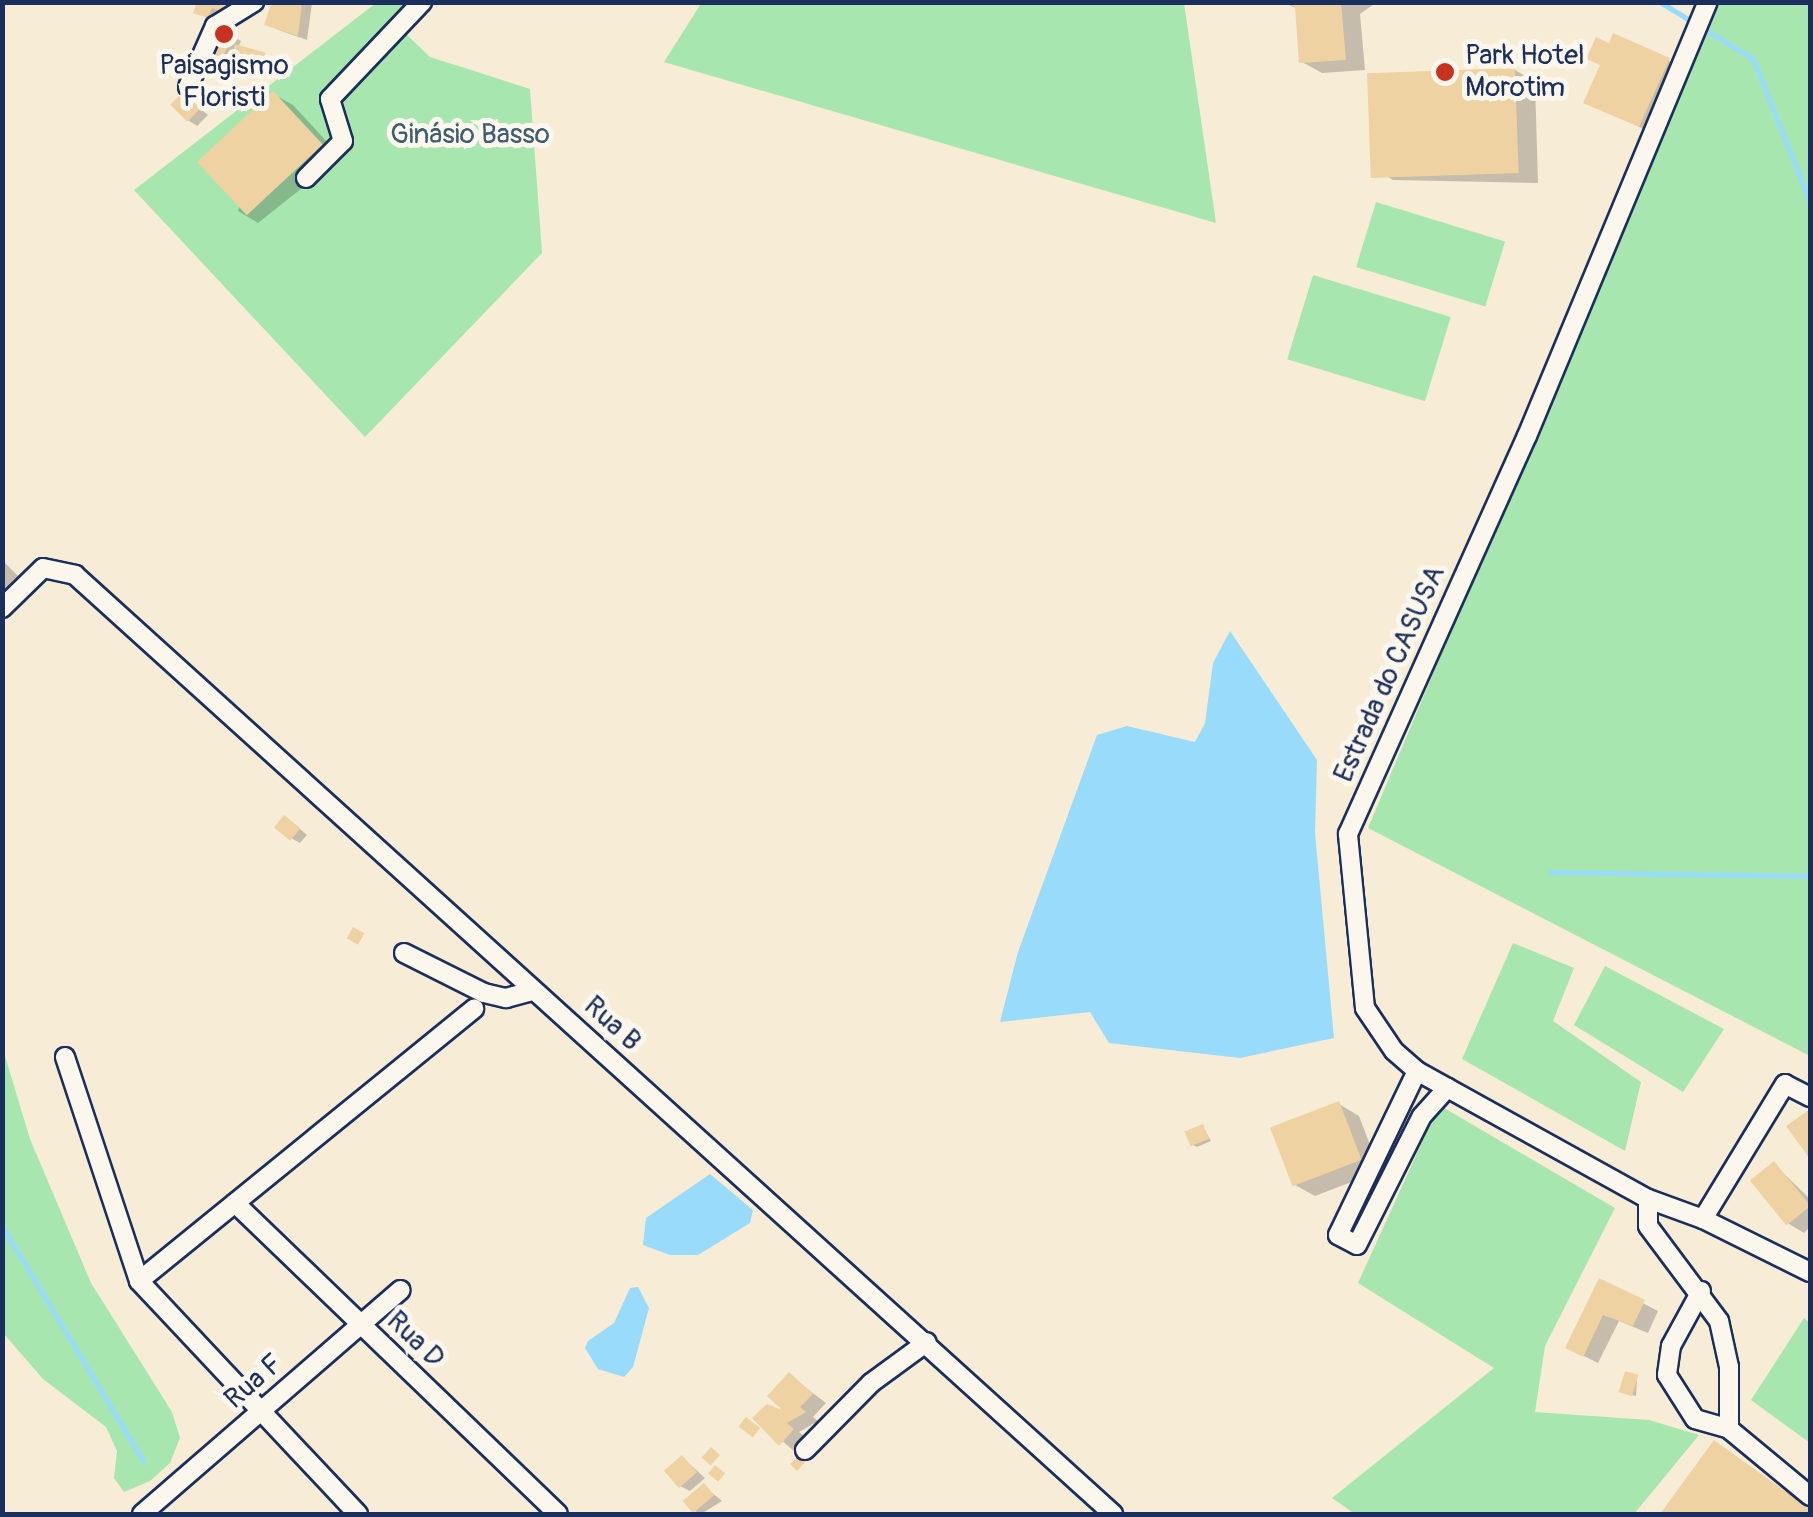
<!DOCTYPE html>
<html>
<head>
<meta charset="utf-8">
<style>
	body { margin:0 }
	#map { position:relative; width:1813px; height:1517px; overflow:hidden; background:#f7ecd6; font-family:Pangolin,sans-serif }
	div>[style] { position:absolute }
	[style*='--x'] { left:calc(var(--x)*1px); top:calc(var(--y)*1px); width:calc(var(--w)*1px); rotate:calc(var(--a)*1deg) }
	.green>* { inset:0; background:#a7e6ae; transform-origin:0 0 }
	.water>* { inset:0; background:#99dbfb }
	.shadow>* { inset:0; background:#0003 }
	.stream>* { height:5px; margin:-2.5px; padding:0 2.5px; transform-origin:2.5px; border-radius:2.5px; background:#99dbfb }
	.building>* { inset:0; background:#efd2a2; transform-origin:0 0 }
	.roads { filter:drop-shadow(2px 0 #1b2f5e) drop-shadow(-2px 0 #1b2f5e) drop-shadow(0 2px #1b2f5e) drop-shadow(0 -2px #1b2f5e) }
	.minor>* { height:18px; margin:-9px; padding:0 9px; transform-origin:9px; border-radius:9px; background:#fbf7ec }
	.dots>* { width:28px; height:28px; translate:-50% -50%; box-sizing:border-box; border:5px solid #fbf7ec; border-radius:50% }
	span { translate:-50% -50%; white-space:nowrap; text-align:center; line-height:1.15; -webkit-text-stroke:10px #fbf7ec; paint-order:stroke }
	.poi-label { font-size:28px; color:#1b2f5e }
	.left { translate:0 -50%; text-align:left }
	.park-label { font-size:28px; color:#3e5d72 }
	.street-label { font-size:28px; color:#1b2f5e }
	.frame { position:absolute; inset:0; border:5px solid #1b2f5e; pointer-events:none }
</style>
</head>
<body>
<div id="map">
	<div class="green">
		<div style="clip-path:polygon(702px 2px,1184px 3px,1216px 223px,664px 62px)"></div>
		<div style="clip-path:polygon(376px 3px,436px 3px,406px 34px,430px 57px,530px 89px,542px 253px,365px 437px,134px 190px)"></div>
		<div style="clip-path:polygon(1716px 3px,1810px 3px,1810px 1056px,1368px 828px)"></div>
		<div style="left:1376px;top:202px;width:135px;height:68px;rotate:17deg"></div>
		<div style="left:1313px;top:275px;width:144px;height:88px;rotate:17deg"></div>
		<div style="clip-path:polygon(1513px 943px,1574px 968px,1553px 1021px,1641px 1082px,1625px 1151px,1462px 1059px)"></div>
		<div style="clip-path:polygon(1605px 966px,1724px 1029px,1683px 1092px,1574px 1025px)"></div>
		<div style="clip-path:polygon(2px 1046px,30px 1139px,91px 1283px,172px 1412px,180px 1438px,170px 1463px,150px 1481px,124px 1492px,114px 1478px,117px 1451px,106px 1427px,43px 1379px,3px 1333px)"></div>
		<div style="clip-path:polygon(1439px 1105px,1615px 1208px,1545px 1346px,1535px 1412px,1649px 1420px,1699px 1435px,1634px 1514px,1355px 1514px,1332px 1498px,1494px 1368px,1358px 1283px)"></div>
		<div style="clip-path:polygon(1804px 1318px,1810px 1323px,1810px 1443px,1751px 1400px)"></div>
	</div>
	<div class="water">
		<div style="clip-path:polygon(1230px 631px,1317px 760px,1315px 833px,1334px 1038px,1240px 1058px,1109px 1043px,1090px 1012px,1000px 1022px,1018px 952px,1097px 735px,1127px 726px,1195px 742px,1205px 723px,1213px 663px)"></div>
		<div style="clip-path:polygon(710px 1174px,753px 1210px,750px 1223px,698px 1255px,670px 1255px,643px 1245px,646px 1218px)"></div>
		<div style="clip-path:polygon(638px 1287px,649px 1308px,633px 1367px,624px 1377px,598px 1369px,585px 1348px,588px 1341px,614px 1323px,630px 1288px)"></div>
	</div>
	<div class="shadow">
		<div style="clip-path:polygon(199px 2px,246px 2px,211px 20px,196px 11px)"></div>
		<div style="clip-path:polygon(275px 2px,312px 3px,307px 40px,276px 29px)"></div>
		<div style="clip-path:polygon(1282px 2px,1377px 2px,1360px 14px,1365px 70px,1322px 73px,1302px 62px,1298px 9px)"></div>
		<div style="clip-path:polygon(219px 30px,241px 41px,238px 48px,274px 61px,272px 69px,235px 55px,231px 64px,218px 58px)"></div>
		<div style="clip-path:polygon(1668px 60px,1688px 71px,1659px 136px,1586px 102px)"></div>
		<div style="clip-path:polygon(1515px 70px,1535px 82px,1538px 183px,1393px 180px,1373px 168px)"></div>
		<div style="clip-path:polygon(273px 94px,293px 105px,341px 157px,258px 223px,238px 211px)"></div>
		<div style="clip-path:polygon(184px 95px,208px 115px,197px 126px,188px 120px)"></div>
		<div style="clip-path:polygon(2px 560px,18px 576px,4px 590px,2px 590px)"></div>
		<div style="clip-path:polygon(293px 823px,307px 835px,300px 843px,291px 838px)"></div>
		<div style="clip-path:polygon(1339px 1104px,1359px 1116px,1380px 1171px,1315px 1196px,1295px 1185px)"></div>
		<div style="clip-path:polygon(1203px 1127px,1211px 1141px,1197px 1147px,1193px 1145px)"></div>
		<div style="clip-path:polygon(1774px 1164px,1810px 1199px,1810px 1227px,1804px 1233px,1789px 1224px)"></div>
		<div style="clip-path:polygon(1600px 1281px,1658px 1311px,1648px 1333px,1619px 1321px,1598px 1363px,1582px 1355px)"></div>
		<div style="clip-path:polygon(789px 1375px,826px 1403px,813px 1417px,818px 1421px,799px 1432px,807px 1439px,795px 1452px,756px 1418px,792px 1417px)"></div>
		<div style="clip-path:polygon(1637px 1378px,1636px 1396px,1625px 1393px)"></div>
		<div style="clip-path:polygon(1715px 1443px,1810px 1509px,1810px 1514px,1663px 1514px)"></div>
		<div style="clip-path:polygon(683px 1458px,705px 1478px,690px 1491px,680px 1486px)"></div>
		<div style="clip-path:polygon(704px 1486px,722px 1501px,701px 1514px,695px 1511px)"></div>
	</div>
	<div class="stream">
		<div style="--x:1660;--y:2;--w:109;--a:31.5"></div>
		<div style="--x:1753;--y:59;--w:154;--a:68.3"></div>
		<div style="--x:1550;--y:872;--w:260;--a:0.9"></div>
		<div style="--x:2;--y:1226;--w:274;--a:59"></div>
	</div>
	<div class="building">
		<div style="clip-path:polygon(197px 2px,228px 2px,225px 13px,212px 8px,208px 18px,193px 13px)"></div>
		<div style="clip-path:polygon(272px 2px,302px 2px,298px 36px,264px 25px)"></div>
		<div style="clip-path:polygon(1285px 2px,1341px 2px,1346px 60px,1299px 63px,1295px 7px)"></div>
		<div style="left:218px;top:27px;width:17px;height:29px;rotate:25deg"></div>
		<div style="clip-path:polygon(1613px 33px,1670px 58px,1639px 127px,1583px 103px,1600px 65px,1586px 59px,1596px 37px,1609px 43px)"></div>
		<div style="left:235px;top:44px;width:32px;height:13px;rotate:16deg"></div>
		<div style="left:1515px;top:68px;width:105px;height:148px;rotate:88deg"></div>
		<div style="left:273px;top:91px;width:73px;height:104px;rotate:47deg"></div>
		<div style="left:183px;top:92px;width:24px;height:18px;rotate:45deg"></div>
		<div style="left:284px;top:815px;width:21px;height:16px;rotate:39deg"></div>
		<div style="left:353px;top:927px;width:13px;height:13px;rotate:29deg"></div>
		<div style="left:1339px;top:1101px;width:63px;height:74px;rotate:69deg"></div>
		<div style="clip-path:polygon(1810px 1109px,1810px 1159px,1786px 1126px)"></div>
		<div style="left:1203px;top:1124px;width:16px;height:20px;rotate:68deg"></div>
		<div style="left:1774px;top:1161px;width:58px;height:31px;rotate:51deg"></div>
		<div style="clip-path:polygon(1599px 1278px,1645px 1300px,1633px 1326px,1603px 1315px,1583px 1357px,1565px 1348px)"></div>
		<div style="left:1625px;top:1371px;width:14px;height:22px;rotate:17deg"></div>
		<div style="clip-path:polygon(789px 1372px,813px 1394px,800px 1407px,806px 1412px,787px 1423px,794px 1429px,779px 1446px,752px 1418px,767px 1404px,782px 1410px,767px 1396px)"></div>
		<div style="left:746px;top:1417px;width:18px;height:12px;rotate:38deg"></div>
		<div style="clip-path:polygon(1714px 1440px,1810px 1509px,1810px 1514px,1660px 1514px)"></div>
		<div style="left:711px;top:1447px;width:12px;height:14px;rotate:42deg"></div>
		<div style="left:682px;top:1455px;width:23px;height:24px;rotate:49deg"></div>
		<div style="clip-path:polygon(800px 1455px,806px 1461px,797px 1471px,790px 1464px)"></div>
		<div style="left:715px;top:1465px;width:13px;height:11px;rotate:39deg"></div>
		<div style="left:704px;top:1483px;width:16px;height:28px;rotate:50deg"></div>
	</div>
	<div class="roads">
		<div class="minor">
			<div style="--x:188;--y:87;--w:67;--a:-66.1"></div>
			<div style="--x:215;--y:26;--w:46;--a:-31.6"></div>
			<div style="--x:306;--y:178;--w:52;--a:-45"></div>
			<div style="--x:343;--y:141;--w:44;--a:-107.2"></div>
			<div style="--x:330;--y:99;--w:134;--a:-46.5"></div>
			<div style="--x:2;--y:608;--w:57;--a:-44.3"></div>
			<div style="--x:43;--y:568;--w:33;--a:12"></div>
			<div style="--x:75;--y:575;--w:1400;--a:42.13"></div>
			<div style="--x:404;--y:953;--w:89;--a:26.6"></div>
			<div style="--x:484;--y:993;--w:23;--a:13"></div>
			<div style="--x:506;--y:998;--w:28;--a:-15"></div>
			<div style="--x:65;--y:1057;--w:236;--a:71.7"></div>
			<div style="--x:139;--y:1281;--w:320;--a:46.8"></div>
			<div style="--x:1417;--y:1071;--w:182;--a:115.7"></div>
			<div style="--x:1338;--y:1235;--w:21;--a:28"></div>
			<div style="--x:1357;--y:1245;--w:144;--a:-63.3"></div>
			<div style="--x:1422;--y:1116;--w:38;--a:-48"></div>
			<div style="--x:1810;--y:1097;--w:28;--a:-153"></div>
			<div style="--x:1785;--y:1084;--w:158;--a:121.3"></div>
			<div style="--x:1703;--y:1219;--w:119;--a:26.4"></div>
			<div style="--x:1648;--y:1199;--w:27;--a:90"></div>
			<div style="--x:1648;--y:1226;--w:119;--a:53.2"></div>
			<div style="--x:1719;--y:1321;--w:47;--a:77.7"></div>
			<div style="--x:1729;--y:1367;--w:62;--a:90"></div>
			<div style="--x:1729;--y:1429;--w:105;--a:39.6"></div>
			<div style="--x:235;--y:1203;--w:448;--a:43.9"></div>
			<div style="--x:1703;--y:1219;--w:59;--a:-160"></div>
			<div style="--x:1648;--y:1199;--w:264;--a:-151"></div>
			<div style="--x:1417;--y:1071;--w:30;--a:-139"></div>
			<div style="--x:1394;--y:1051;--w:52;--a:-124"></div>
			<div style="--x:1365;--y:1008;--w:175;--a:-95.6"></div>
			<div style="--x:1348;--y:834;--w:436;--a:-65.8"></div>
			<div style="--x:1527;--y:436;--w:470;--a:-67.4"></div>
			<div style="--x:139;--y:1281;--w:432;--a:-39.1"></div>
			<div style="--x:1701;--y:1291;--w:63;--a:118.6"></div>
			<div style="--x:1671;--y:1346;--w:29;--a:98"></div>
			<div style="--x:1667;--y:1375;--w:52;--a:57.5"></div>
			<div style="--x:1695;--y:1419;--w:35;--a:16"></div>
			<div style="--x:805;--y:1450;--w:94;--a:-45.4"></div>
			<div style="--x:871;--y:1383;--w:69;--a:-36.2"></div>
			<div style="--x:142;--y:1514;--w:342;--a:-40.9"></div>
		</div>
	</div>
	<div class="dots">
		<div style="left:224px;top:34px;background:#c8321e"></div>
		<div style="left:1445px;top:72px;background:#c8321e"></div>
	</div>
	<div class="poi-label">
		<span class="left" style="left:1465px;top:72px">Park Hotel<br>Morotim</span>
		<span style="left:224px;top:82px">Paisagismo<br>Floristi</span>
	</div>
	<div class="park-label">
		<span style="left:470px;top:135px">Ginásio Basso</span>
	</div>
	<div class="street-label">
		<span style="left:1390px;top:674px;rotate:-66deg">Estrada do CASUSA</span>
		<span style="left:612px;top:1024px;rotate:42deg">Rua B</span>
		<span style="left:415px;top:1340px;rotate:44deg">Rua D</span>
		<span style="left:254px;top:1382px;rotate:-41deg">Rua F</span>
	</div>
	<div class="frame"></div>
</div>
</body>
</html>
